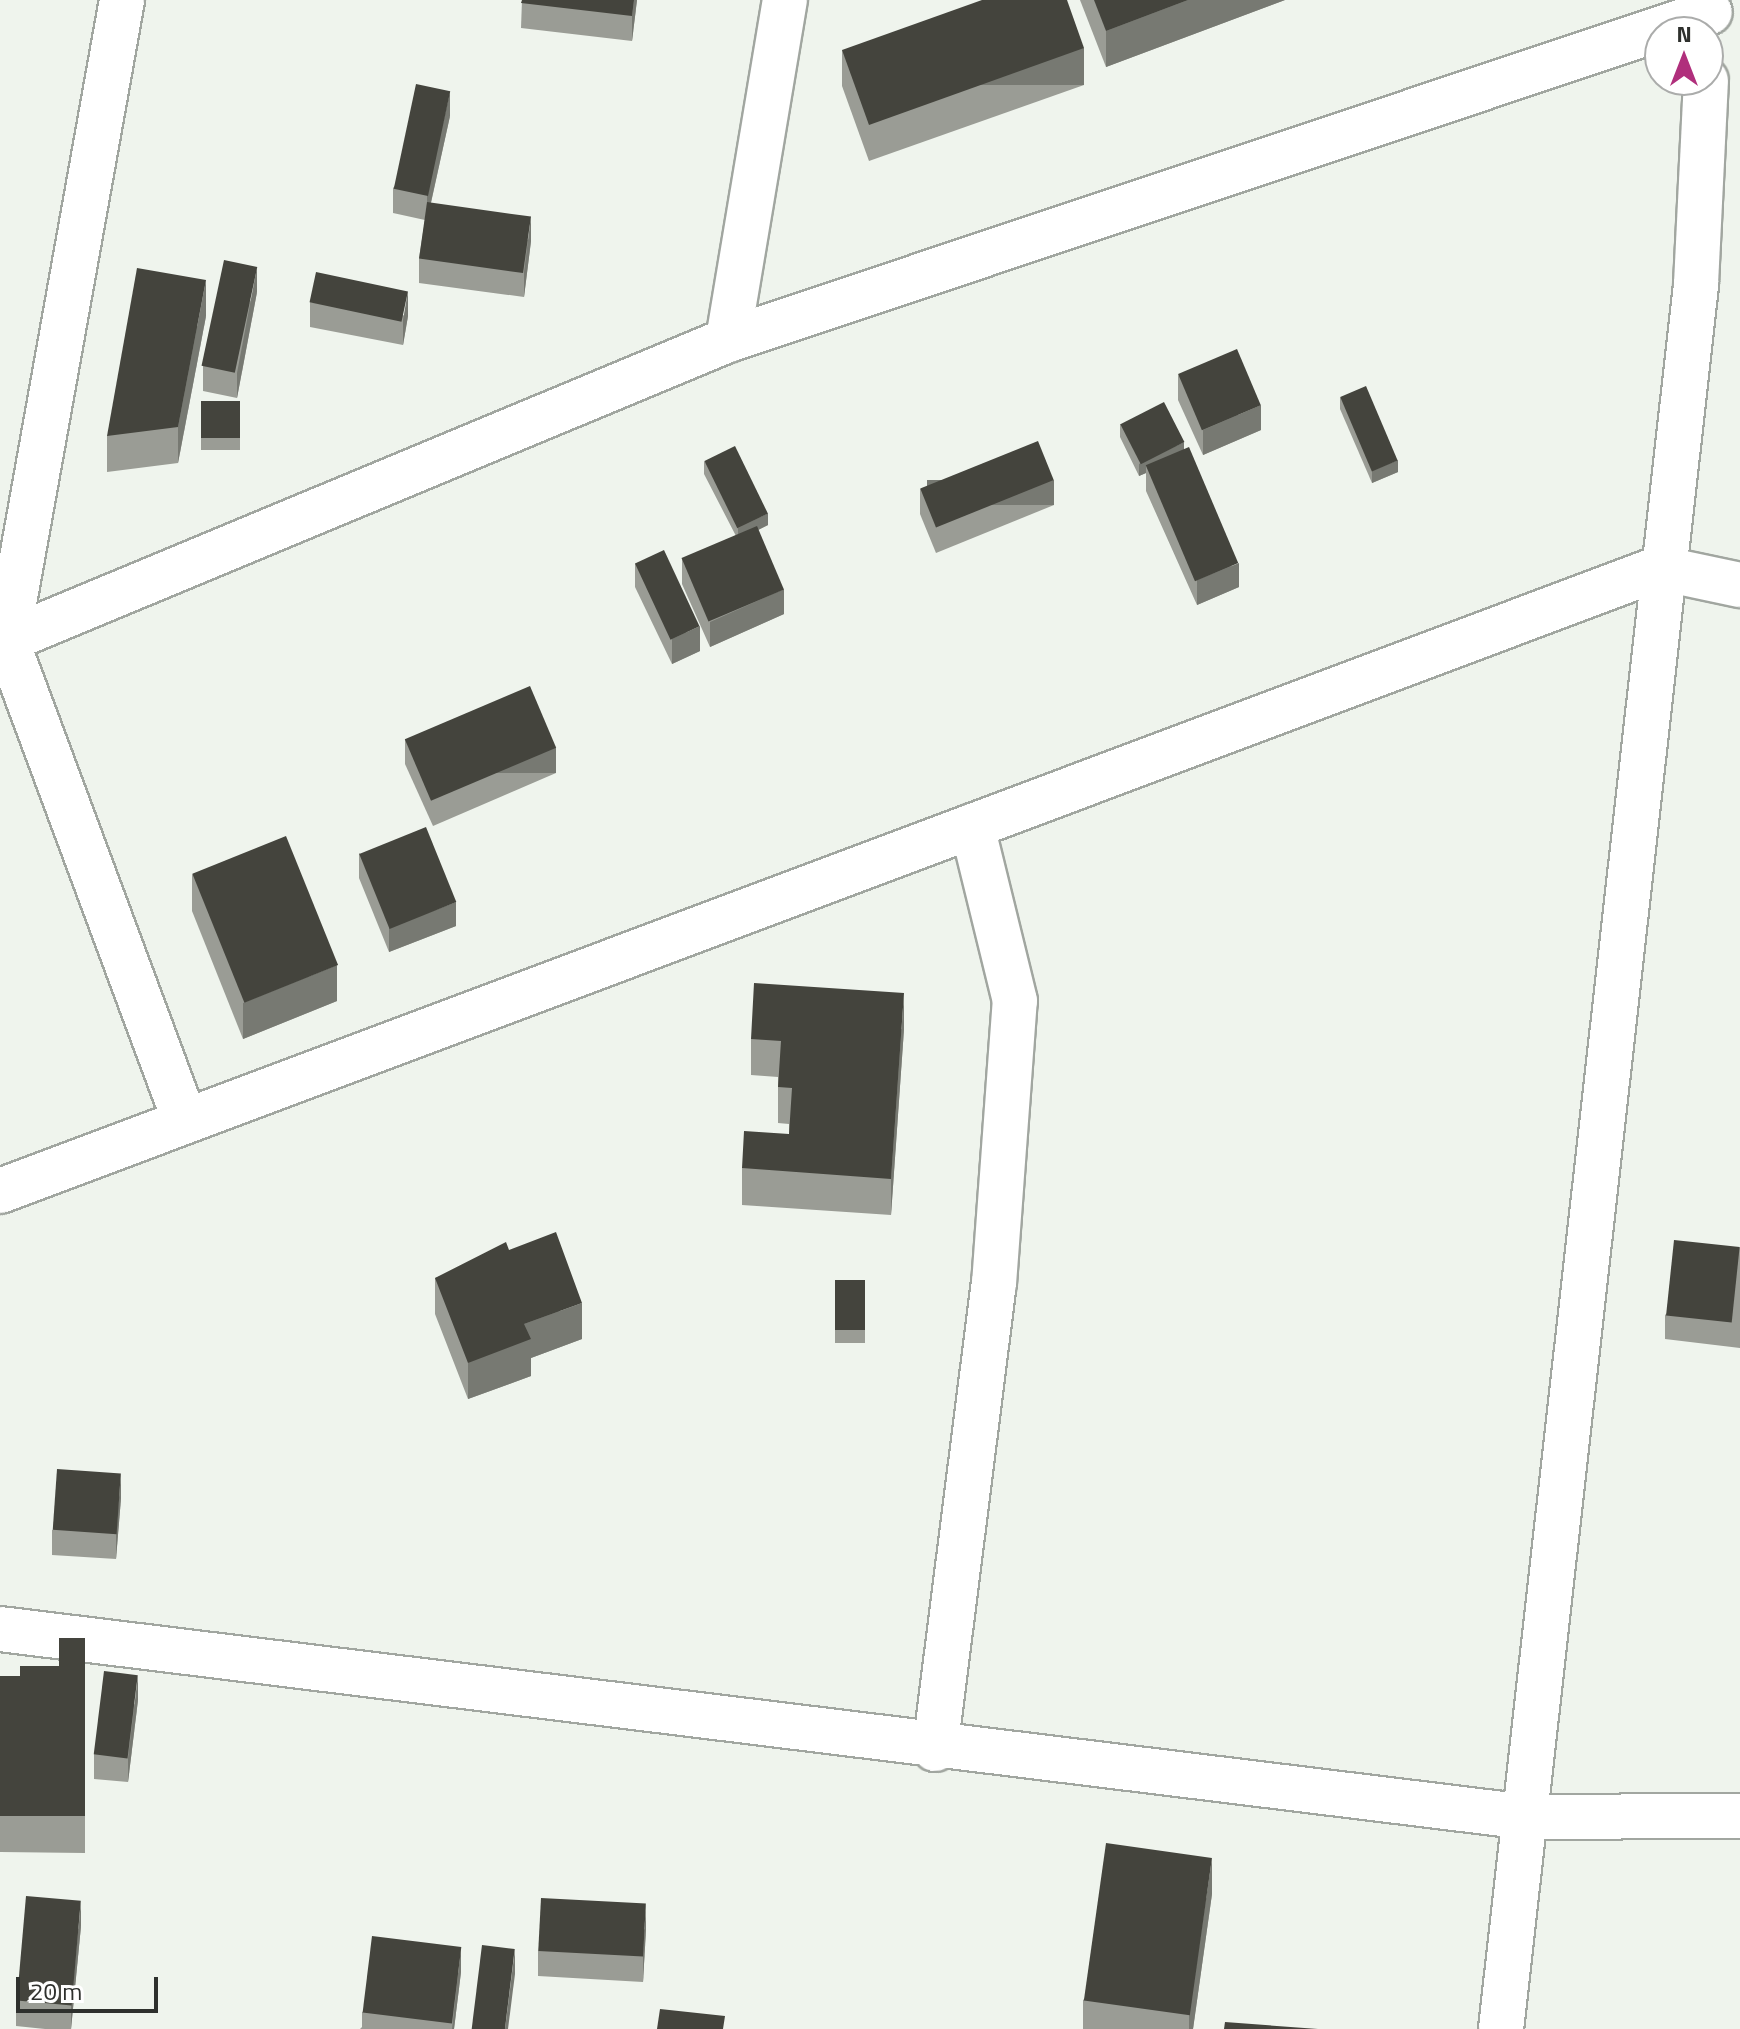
<!DOCTYPE html>
<html>
<head>
<meta charset="utf-8">
<style>
	body { margin:0 }
	#map { position:relative; width:1740px; height:2029px; overflow:hidden; background:#eff4ed; font-family:"Titillium Web",sans-serif }
	div>[style] { position:absolute }
	[style*='--x'] { left:calc(var(--x)*1px); top:calc(var(--y)*1px); width:calc(var(--w)*1px); rotate:calc(var(--a)*1deg) }
	.roads { filter:drop-shadow(2px 0 #a1a6a0) drop-shadow(-2px 0 #a1a6a0) drop-shadow(0 2px #a1a6a0) drop-shadow(0 -2px #a1a6a0) }
	.minor>* { height:44px; margin:-22px; padding:0 22px; transform-origin:22px; border-radius:22px; background:#fff }
	.wall>* { inset:0; background:#9a9c95; transform-origin:0 0 }
	.shaded-wall>* { inset:0; background:#777972; transform-origin:0 0 }
	.building>* { inset:0; background:#44443d; transform-origin:0 0 }
	span { translate:-50% -50%; white-space:nowrap; text-align:center; line-height:1.15; -webkit-text-stroke:8px #fff; paint-order:stroke }
	.north { position:absolute; left:1644px; top:16px; width:80px; height:80px; box-sizing:border-box; background:#fff; border:2px solid #abacab; border-radius:50%; rotate:0deg; font-size:22px; font-weight:700; line-height:32px; text-align:center; color:#2e302d }
	.north::after { content:''; display:block; margin:auto; width:28px; height:36px; background:#b02f7c; clip-path:polygon(50% 0,100% 100%,50% 72%,0 100%) }
	.scale { position:absolute; left:16px; top:1977px; width:142px; height:36px; box-sizing:border-box; border:4px solid #2e302d; border-top:0; padding-left:10px; font-size:24px; line-height:28px; white-space:nowrap; color:#2e302d; -webkit-text-stroke:6px #fff; paint-order:stroke }
</style>
</head>
<body>
<div id="map">
	<div class="roads">
		<div class="minor">
			<div style="--x:122;--y:0;--w:652;--a:100.16"></div>
			<div style="--x:7;--y:642;--w:511;--a:69.61"></div>
			<div style="--x:728;--y:340;--w:345;--a:-80.5"></div>
			<div style="--x:0;--y:643;--w:789;--a:-22.6"></div>
			<div style="--x:728;--y:340;--w:1035;--a:-18.47"></div>
			<div style="--x:0;--y:1191;--w:1773;--a:-20.57"></div>
			<div style="--x:1660;--y:568;--w:82;--a:12"></div>
			<div style="--x:0;--y:1629;--w:1539;--a:7.02"></div>
			<div style="--x:1527;--y:1817;--w:213;--a:-0.3"></div>
			<div style="--x:935;--y:1749;--w:469;--a:-82.8"></div>
			<div style="--x:994;--y:1284;--w:284;--a:-85.8"></div>
			<div style="--x:1015;--y:1001;--w:180;--a:-103.8"></div>
			<div style="--x:1501;--y:2029;--w:1756;--a:-83.62"></div>
			<div style="--x:1696;--y:284;--w:204;--a:-87.2"></div>
		</div>
	</div>
	<div class="wall">
		<div style="clip-path:polygon(522px 0,637px 0,632px 41px,521px 28px)"></div>
		<div style="clip-path:polygon(1080px 0,1285px 0,1106px 67px)"></div>
		<div style="clip-path:polygon(842px 50px,1084px 85px,869px 161px,842px 86px)"></div>
		<div style="clip-path:polygon(450px 116px,431px 203px,531px 241px,524px 297px,419px 283px,419px 258px,425px 220px,393px 213px,393px 188px)"></div>
		<div style="clip-path:polygon(257px 292px,237px 398px,203px 391px,203px 366px)"></div>
		<div style="clip-path:polygon(310px 302px,408px 316px,403px 345px,310px 327px)"></div>
		<div style="clip-path:polygon(206px 316px,178px 463px,107px 472px,107px 436px)"></div>
		<div style="clip-path:polygon(1178px 375px,1261px 430px,1203px 455px,1178px 400px)"></div>
		<div style="clip-path:polygon(1340px 397px,1398px 472px,1372px 483px,1340px 409px)"></div>
		<div style="left:240px;top:401px;width:49px;height:39px;rotate:90deg"></div>
		<div style="clip-path:polygon(1120px 424px,1184px 449px,1239px 587px,1197px 605px,1146px 491px,1146px 473px,1139px 476px,1120px 437px)"></div>
		<div style="clip-path:polygon(704px 461px,768px 525px,758px 530px,784px 614px,710px 647px,682px 584px,682px 559px,736px 536px,704px 474px)"></div>
		<div style="clip-path:polygon(920px 489px,1054px 505px,936px 553px,920px 514px)"></div>
		<div style="clip-path:polygon(635px 563px,700px 651px,672px 664px,635px 587px)"></div>
		<div style="clip-path:polygon(405px 739px,556px 773px,433px 826px,405px 764px)"></div>
		<div style="clip-path:polygon(359px 853px,456px 926px,389px 952px,359px 878px)"></div>
		<div style="clip-path:polygon(192px 874px,337px 1001px,243px 1039px,192px 911px)"></div>
		<div style="clip-path:polygon(904px 1029px,891px 1215px,742px 1205px,742px 1168px,789px 1134px,789px 1124px,778px 1123px,778px 1077px,751px 1075px,751px 1039px)"></div>
		<div style="clip-path:polygon(1740px 1247px,1740px 1348px,1665px 1339px,1665px 1315px)"></div>
		<div style="clip-path:polygon(509px 1250px,582px 1339px,531px 1358px,531px 1376px,468px 1399px,435px 1314px,435px 1278px)"></div>
		<div style="left:835px;top:1280px;width:30px;height:63px"></div>
		<div style="clip-path:polygon(121px 1498px,116px 1559px,52px 1555px,52px 1530px)"></div>
		<div style="clip-path:polygon(85px 1638px,85px 1853px,0 1852px,0 1676px,20px 1676px,59px 1666px)"></div>
		<div style="clip-path:polygon(138px 1700px,128px 1782px,94px 1779px,94px 1754px)"></div>
		<div style="clip-path:polygon(1212px 1894px,1193px 2029px,1083px 2029px,1083px 2000px)"></div>
		<div style="clip-path:polygon(81px 1926px,71px 2029px,45px 2029px,16px 2026px,16px 2001px)"></div>
		<div style="clip-path:polygon(646px 1929px,643px 1982px,538px 1976px,538px 1951px)"></div>
		<div style="clip-path:polygon(461px 1972px,454px 2029px,360px 2029px,362px 2027px,362px 2012px)"></div>
	</div>
	<div class="shaded-wall">
		<div style="clip-path:polygon(634px 0,637px 0,632px 41px,632px 16px)"></div>
		<div style="clip-path:polygon(1188px 0,1285px 0,1106px 67px,1106px 31px)"></div>
		<div style="left:1084px;top:48px;width:37px;height:228px;rotate:90deg"></div>
		<div style="clip-path:polygon(450px 91px,450px 116px,427px 220px,427px 195px)"></div>
		<div style="clip-path:polygon(531px 216px,531px 241px,524px 297px,524px 272px)"></div>
		<div style="clip-path:polygon(257px 267px,257px 292px,237px 398px,237px 373px)"></div>
		<div style="clip-path:polygon(206px 280px,206px 316px,178px 463px,178px 427px)"></div>
		<div style="clip-path:polygon(408px 291px,408px 316px,403px 345px,403px 320px)"></div>
		<div style="clip-path:polygon(1261px 405px,1261px 430px,1203px 455px,1203px 430px)"></div>
		<div style="clip-path:polygon(1184px 442px,1184px 455px,1146px 466px,1146px 473px,1139px 476px,1139px 464px)"></div>
		<div style="clip-path:polygon(1398px 460px,1398px 472px,1372px 483px,1372px 471px)"></div>
		<div style="left:1054px;top:480px;width:25px;height:127px;rotate:90deg"></div>
		<div style="clip-path:polygon(768px 513px,768px 525px,738px 540px,738px 528px)"></div>
		<div style="clip-path:polygon(1239px 563px,1239px 587px,1197px 605px,1197px 580px)"></div>
		<div style="clip-path:polygon(784px 589px,784px 614px,710px 647px,710px 622px)"></div>
		<div style="clip-path:polygon(700px 626px,700px 651px,672px 664px,672px 639px)"></div>
		<div style="left:556px;top:748px;width:25px;height:134px;rotate:90deg"></div>
		<div style="clip-path:polygon(456px 902px,456px 926px,389px 952px,389px 928px)"></div>
		<div style="clip-path:polygon(337px 965px,337px 1001px,243px 1039px,243px 1003px)"></div>
		<div style="clip-path:polygon(904px 993px,904px 1029px,891px 1215px,891px 1179px)"></div>
		<div style="clip-path:polygon(582px 1303px,582px 1339px,531px 1358px,531px 1376px,468px 1399px,468px 1363px,524px 1324px)"></div>
		<div style="clip-path:polygon(121px 1473px,121px 1498px,116px 1559px,116px 1534px)"></div>
		<div style="clip-path:polygon(138px 1675px,138px 1700px,128px 1782px,128px 1758px)"></div>
		<div style="clip-path:polygon(1212px 1858px,1212px 1894px,1193px 2029px,1189px 2029px,1189px 2015px)"></div>
		<div style="clip-path:polygon(81px 1901px,81px 1926px,71px 2029px,71px 2007px)"></div>
		<div style="clip-path:polygon(646px 1904px,646px 1929px,643px 1982px,643px 1957px)"></div>
		<div style="clip-path:polygon(461px 1947px,461px 1972px,454px 2029px,452px 2029px)"></div>
		<div style="clip-path:polygon(515px 1949px,515px 1974px,508px 2029px,505px 2029px)"></div>
	</div>
	<div class="building">
		<div style="clip-path:polygon(522px 0,634px 0,632px 16px,521px 3px)"></div>
		<div style="clip-path:polygon(982px 0,1067px 0,1084px 48px,869px 125px,842px 50px)"></div>
		<div style="clip-path:polygon(1094px 0,1188px 0,1106px 31px)"></div>
		<div style="left:416px;top:84px;width:35px;height:107px;rotate:12deg"></div>
		<div style="left:427px;top:202px;width:105px;height:57px;rotate:8deg"></div>
		<div style="left:224px;top:260px;width:34px;height:108px;rotate:12deg"></div>
		<div style="clip-path:polygon(137px 268px,206px 280px,178px 427px,107px 436px)"></div>
		<div style="left:316px;top:272px;width:94px;height:31px;rotate:12deg"></div>
		<div style="left:1237px;top:349px;width:61px;height:64px;rotate:67deg"></div>
		<div style="left:1366px;top:386px;width:81px;height:28px;rotate:67deg"></div>
		<div style="left:240px;top:401px;width:37px;height:39px;rotate:90deg"></div>
		<div style="left:1164px;top:402px;width:45px;height:49px;rotate:63deg"></div>
		<div style="left:1038px;top:441px;width:42px;height:127px;rotate:68deg"></div>
		<div style="left:735px;top:446px;width:75px;height:34px;rotate:64deg"></div>
		<div style="left:1189px;top:447px;width:126px;height:47px;rotate:67deg"></div>
		<div style="left:757px;top:526px;width:69px;height:82px;rotate:67deg"></div>
		<div style="left:664px;top:550px;width:84px;height:32px;rotate:65deg"></div>
		<div style="left:530px;top:686px;width:67px;height:136px;rotate:67deg"></div>
		<div style="left:426px;top:827px;width:81px;height:72px;rotate:68deg"></div>
		<div style="left:286px;top:836px;width:139px;height:101px;rotate:68deg"></div>
		<div style="clip-path:polygon(754px 983px,904px 993px,891px 1179px,742px 1168px,744px 1131px,789px 1134px,792px 1088px,778px 1087px,781px 1041px,751px 1039px)"></div>
		<div style="clip-path:polygon(556px 1232px,582px 1303px,524px 1324px,531px 1339px,468px 1363px,435px 1278px,506px 1242px,509px 1250px)"></div>
		<div style="left:1674px;top:1240px;width:66px;height:76px;rotate:6deg"></div>
		<div style="left:835px;top:1280px;width:30px;height:50px"></div>
		<div style="left:57px;top:1469px;width:64px;height:61px;rotate:4deg"></div>
		<div style="clip-path:polygon(59px 1638px,85px 1638px,85px 1816px,0 1816px,0 1676px,20px 1676px,20px 1666px,59px 1666px)"></div>
		<div style="left:104px;top:1671px;width:34px;height:84px;rotate:7deg"></div>
		<div style="left:1106px;top:1843px;width:107px;height:159px;rotate:8deg"></div>
		<div style="left:26px;top:1896px;width:55px;height:105px;rotate:5deg"></div>
		<div style="left:541px;top:1898px;width:105px;height:53px;rotate:3deg"></div>
		<div style="left:372px;top:1936px;width:90px;height:77px;rotate:7deg"></div>
		<div style="left:482px;top:1945px;width:33px;height:85px;rotate:7deg"></div>
		<div style="clip-path:polygon(660px 2009px,725px 2016px,723px 2029px,657px 2029px)"></div>
		<div style="clip-path:polygon(1225px 2022px,1318px 2029px,1224px 2029px)"></div>
	</div>
	<div class="north">N</div>
	<div class="scale">20 m</div>
</div>
</body>
</html>
